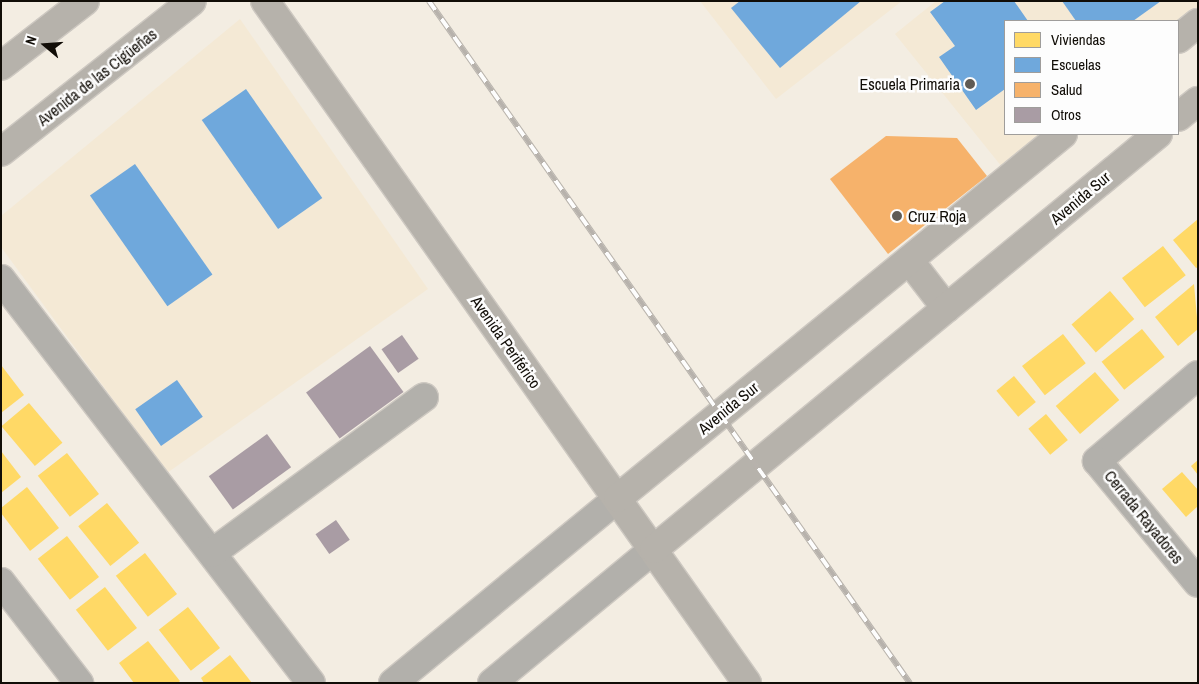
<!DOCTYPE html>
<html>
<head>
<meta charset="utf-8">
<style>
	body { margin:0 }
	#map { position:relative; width:1199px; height:684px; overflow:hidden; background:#f3ede2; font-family:"Archivo Narrow",sans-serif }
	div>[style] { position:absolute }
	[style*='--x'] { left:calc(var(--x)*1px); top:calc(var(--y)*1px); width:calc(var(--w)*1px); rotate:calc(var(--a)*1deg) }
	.built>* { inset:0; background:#f4e9d5 }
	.homes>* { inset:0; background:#ffd966; transform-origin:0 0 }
	.schools>* { inset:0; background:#6fa8dc; transform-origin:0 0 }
	.health>* { inset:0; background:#f6b26b }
	.building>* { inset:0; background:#a99ca4; transform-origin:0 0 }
	.roads { filter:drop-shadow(1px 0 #cdc8c1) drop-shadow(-1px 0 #cdc8c1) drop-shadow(0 1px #cdc8c1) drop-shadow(0 -1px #cdc8c1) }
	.minor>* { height:28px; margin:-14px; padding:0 14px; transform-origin:14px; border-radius:14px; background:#b2b0ab }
	.major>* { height:28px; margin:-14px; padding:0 14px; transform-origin:14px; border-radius:14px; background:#b6b2ab }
	.rail>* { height:5.5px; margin-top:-2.75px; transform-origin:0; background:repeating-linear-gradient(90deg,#fdfdfd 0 11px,#b7b2ac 0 22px); box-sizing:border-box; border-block:1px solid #b7b2ac }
	.dots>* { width:14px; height:14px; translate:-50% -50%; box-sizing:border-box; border:2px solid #fdfdfd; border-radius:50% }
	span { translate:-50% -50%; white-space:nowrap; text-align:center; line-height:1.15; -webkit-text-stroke:5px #fdfdfd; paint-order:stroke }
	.street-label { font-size:16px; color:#110d07 }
	.poi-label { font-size:16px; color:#110d07 }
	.right { translate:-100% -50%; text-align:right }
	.left { translate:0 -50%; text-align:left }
	.frame { position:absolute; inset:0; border:2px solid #110d07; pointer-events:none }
	.legend { position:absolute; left:1004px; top:20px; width:175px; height:115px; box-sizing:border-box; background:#fdfdfd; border:1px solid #9f9d9b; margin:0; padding:6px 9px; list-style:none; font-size:15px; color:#110d07 }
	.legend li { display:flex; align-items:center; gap:10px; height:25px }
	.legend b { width:25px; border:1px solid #9f9d9b }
	.north { position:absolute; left:20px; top:20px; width:50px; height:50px; -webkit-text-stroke:4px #fdfdfd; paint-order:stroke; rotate:288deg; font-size:14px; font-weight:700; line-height:20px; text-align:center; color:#110d07 }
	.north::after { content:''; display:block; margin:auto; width:18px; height:22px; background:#110d07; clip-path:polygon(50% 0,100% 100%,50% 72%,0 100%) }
</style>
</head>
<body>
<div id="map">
	<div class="built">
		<div style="clip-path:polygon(700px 1px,902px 1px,776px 99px)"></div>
		<div style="clip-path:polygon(936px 1px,1198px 1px,1198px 8px,1178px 24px,1005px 21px,1005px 134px,1042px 134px,1002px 167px,895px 34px)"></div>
		<div style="clip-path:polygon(240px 19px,428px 289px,167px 473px,1px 247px,1px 216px)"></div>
	</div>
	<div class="homes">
		<div style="clip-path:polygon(1198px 219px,1198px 267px,1196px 268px,1173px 240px)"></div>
		<div style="left:1163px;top:246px;width:37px;height:52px;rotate:52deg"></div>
		<div style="clip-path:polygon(1194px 284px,1198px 329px,1178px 346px,1155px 317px)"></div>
		<div style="left:1110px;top:291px;width:37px;height:51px;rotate:49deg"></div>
		<div style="left:1142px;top:329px;width:36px;height:52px;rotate:51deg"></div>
		<div style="left:1063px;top:334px;width:37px;height:52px;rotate:52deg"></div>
		<div style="clip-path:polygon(1px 365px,24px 395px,1px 413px)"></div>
		<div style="left:1095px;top:372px;width:37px;height:52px;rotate:49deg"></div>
		<div style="left:1014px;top:376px;width:34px;height:23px;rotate:50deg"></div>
		<div style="left:29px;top:403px;width:52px;height:36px;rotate:50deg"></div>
		<div style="left:1046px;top:414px;width:34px;height:23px;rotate:50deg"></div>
		<div style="clip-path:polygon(1px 451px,21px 477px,1px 493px)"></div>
		<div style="left:67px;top:453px;width:52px;height:37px;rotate:52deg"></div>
		<div style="clip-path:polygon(1198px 460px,1198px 475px,1191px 466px)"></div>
		<div style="clip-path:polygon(1182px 472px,1198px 490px,1198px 506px,1186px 517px,1162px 489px)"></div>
		<div style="clip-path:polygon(27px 487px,59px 528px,30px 551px,1px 513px,1px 508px)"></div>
		<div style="left:107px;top:503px;width:51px;height:37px;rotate:51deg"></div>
		<div style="left:67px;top:536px;width:52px;height:37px;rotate:52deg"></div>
		<div style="left:145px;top:553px;width:52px;height:37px;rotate:52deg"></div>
		<div style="left:105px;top:587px;width:52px;height:37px;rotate:52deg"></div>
		<div style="left:188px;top:607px;width:52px;height:37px;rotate:52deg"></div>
		<div style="clip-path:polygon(148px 641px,180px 681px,178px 683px,134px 683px,119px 663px)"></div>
		<div style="clip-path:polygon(230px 655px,252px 683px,204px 683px,201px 678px)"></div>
	</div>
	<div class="schools">
		<div style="clip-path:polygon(740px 1px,861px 1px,780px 68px,731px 8px)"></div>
		<div style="clip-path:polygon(945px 1px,1014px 1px,1028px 21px,1005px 21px,1005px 89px,976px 110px,939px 57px,955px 46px,930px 12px)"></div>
		<div style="clip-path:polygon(1062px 1px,1161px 1px,1133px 21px,1076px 21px)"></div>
		<div style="left:246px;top:89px;width:133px;height:54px;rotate:55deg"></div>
		<div style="left:135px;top:164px;width:135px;height:55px;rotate:55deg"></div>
		<div style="left:177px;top:380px;width:45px;height:51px;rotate:55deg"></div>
	</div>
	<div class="health">
		<div style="clip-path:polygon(886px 136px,957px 138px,987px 176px,888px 254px,830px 179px)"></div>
	</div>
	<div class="building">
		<div style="left:402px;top:335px;width:29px;height:25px;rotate:55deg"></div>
		<div style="left:370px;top:346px;width:57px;height:79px;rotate:54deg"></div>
		<div style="left:267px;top:434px;width:41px;height:72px;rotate:54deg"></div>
		<div style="left:336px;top:520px;width:24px;height:25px;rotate:55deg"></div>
	</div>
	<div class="roads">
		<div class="minor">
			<div style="--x:1;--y:279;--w:509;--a:52.5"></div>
			<div style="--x:1198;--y:375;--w:133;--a:139.6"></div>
			<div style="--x:1097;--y:461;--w:158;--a:50.4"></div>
			<div style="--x:212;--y:553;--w:263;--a:-36.3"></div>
			<div style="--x:1;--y:582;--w:128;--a:52.3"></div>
			<div style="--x:393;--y:683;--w:291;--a:-39.4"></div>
			<div style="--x:492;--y:683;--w:210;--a:-39.6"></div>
		</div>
		<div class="major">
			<div style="--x:265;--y:1;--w:835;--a:54.75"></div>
			<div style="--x:1178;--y:39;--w:26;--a:-39"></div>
			<div style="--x:1;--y:66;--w:106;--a:-37.7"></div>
			<div style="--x:1178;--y:117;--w:26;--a:-39"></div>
			<div style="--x:1;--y:152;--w:243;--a:-38.3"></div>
			<div style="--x:909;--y:260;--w:61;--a:52.4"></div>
			<div style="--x:618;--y:498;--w:575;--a:-39.28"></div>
			<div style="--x:654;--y:549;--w:653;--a:-39.47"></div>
		</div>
	</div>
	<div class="rail">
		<div style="--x:429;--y:1;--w:835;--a:54.81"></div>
	</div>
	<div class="dots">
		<div style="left:970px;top:84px;background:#605b54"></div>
		<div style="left:897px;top:216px;background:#605b54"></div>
	</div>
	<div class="street-label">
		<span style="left:97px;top:77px;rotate:-38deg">Avenida de las Cigüeñas</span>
		<span style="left:1080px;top:198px;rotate:-40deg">Avenida Sur</span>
		<span style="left:506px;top:342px;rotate:55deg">Avenida Periférico</span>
		<span style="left:728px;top:408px;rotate:-39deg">Avenida Sur</span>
		<span style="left:1144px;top:517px;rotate:51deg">Cerrada Rayadores</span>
	</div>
	<div class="poi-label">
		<span class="right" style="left:960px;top:84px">Escuela Primaria</span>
		<span class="left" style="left:908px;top:216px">Cruz Roja</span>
	</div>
	<div class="frame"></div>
	<ul class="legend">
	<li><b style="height:14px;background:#ffd966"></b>Viviendas</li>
	<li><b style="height:14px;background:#6fa8dc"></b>Escuelas</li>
	<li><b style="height:14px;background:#f6b26b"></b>Salud</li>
	<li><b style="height:14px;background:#a99ca4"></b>Otros</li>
	</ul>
	<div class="north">N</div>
</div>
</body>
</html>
